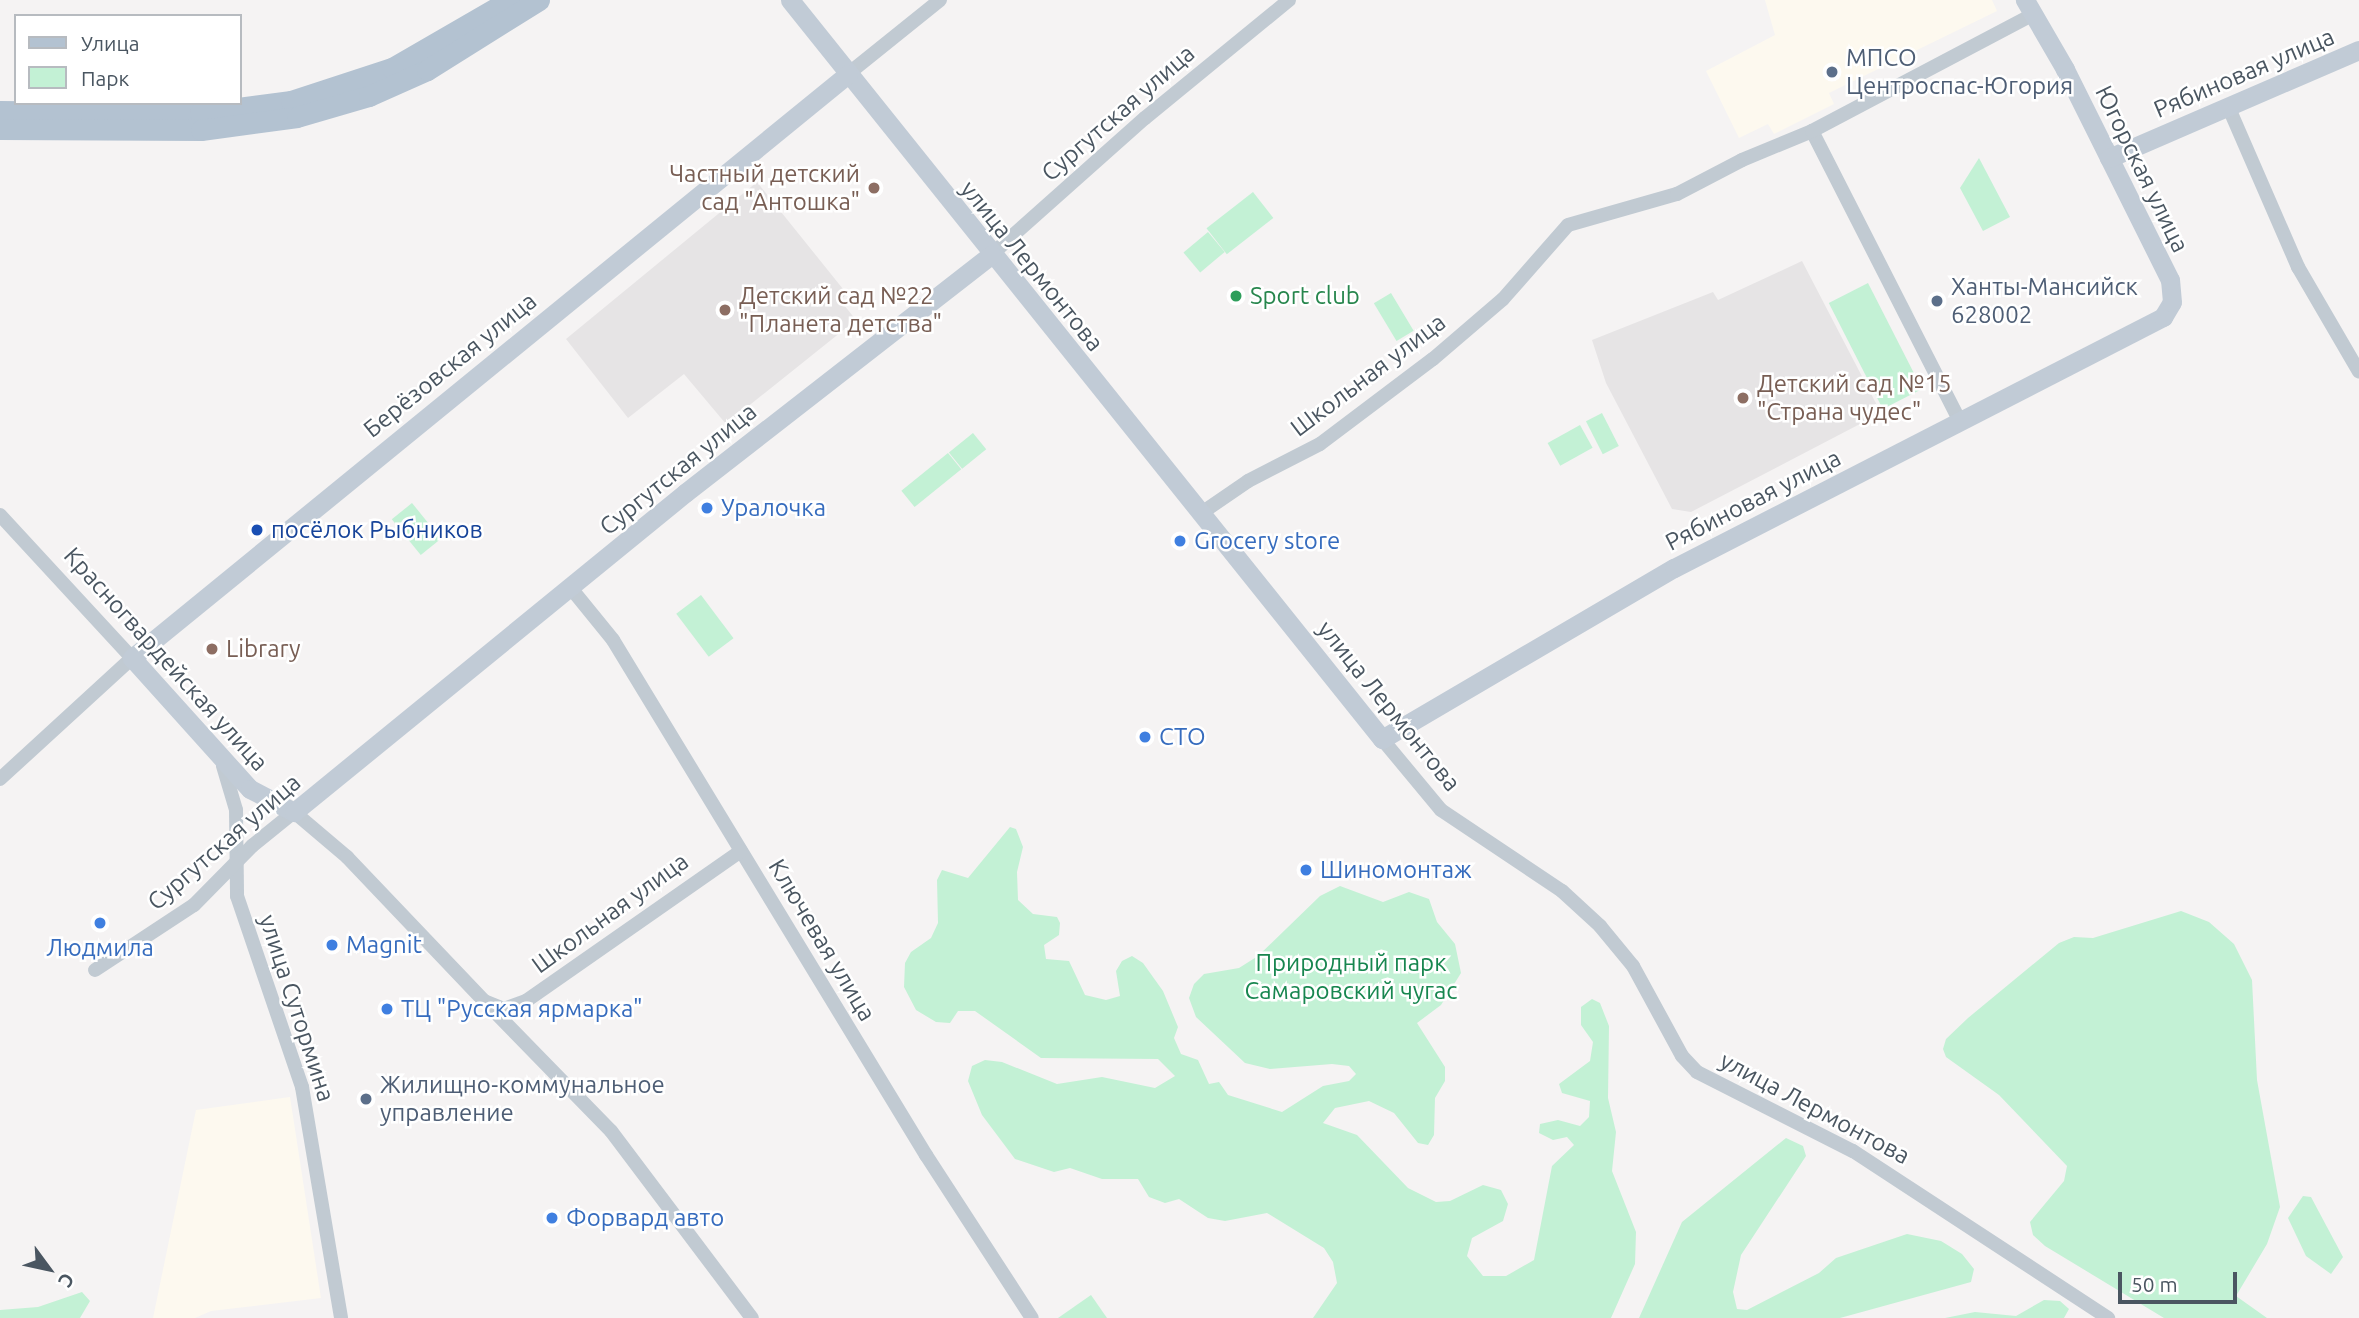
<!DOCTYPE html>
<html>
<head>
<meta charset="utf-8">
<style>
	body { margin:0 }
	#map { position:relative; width:2359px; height:1318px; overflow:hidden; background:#f5f3f3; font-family:Ubuntu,sans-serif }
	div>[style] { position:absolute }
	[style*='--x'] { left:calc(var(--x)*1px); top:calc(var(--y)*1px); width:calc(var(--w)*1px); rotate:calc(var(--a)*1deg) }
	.commercial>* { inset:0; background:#fdf9ef }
	.education>* { inset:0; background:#e6e4e5 }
	.green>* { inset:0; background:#c3f1d5; transform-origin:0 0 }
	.street>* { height:14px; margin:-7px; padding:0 7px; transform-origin:7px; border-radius:7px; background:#c1cad2 }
	.secondary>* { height:19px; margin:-9.5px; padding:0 9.5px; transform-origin:9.5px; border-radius:9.5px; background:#c1cbd6 }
	.primary>* { height:21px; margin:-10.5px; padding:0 10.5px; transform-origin:10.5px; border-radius:10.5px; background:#b3c2d1 }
	.dots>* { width:19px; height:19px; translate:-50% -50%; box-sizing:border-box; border:4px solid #fff; border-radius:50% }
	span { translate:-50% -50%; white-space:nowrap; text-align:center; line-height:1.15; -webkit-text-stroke:5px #fff; paint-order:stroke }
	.service-label { font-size:24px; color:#4e5e75 }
	.left { translate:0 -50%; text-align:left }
	.street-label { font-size:24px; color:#4a5661 }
	.education-label { font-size:24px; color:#785e54 }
	.right { translate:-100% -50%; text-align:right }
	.leisure-label { font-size:24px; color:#27864d }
	.shop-label { font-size:24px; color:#366cbe }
	.transit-label { font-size:24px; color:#164399 }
	.park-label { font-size:24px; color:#17864f }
	.legend { position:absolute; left:14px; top:14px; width:228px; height:91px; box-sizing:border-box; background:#fff; border:2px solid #b7bbc0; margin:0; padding:9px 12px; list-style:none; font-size:21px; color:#4a5661 }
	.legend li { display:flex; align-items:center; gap:14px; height:35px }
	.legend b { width:35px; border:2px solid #b7bbc0 }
	.north { position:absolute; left:14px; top:1234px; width:70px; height:70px; -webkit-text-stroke:5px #fff; paint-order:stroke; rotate:123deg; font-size:19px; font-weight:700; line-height:28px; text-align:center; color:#4a5661 }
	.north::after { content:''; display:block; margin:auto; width:24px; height:32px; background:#4a5661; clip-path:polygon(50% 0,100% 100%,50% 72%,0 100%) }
	.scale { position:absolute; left:2118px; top:1272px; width:119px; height:32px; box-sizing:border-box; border:4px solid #4a5661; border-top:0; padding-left:9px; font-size:21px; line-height:24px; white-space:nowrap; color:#4a5661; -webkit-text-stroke:5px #fff; paint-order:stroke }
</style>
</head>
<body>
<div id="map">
	<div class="commercial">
		<div style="clip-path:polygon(1765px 0,1992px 0,1997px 11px,1829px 93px,1834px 104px,1774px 134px,1768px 124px,1739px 138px,1706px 71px,1775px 35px)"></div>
		<div style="clip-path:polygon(290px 1097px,321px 1298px,211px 1311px,195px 1318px,153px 1318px,196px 1110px)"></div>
	</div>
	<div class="education">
		<div style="clip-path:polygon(757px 182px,847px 294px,840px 300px,856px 320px,726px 424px,684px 374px,628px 418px,566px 339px)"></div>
		<div style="clip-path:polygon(1802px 261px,1881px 413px,1691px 512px,1672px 509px,1606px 383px,1592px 340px,1713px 292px,1718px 300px)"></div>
	</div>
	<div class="green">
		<div style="clip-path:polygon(1979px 158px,2010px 217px,1983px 231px,1960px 188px)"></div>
		<div style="left:1253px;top:192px;width:33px;height:59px;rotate:52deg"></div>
		<div style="left:1208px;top:232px;width:26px;height:32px;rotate:50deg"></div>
		<div style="left:1868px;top:283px;width:119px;height:44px;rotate:63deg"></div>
		<div style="left:1391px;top:293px;width:44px;height:20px;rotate:59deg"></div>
		<div style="left:1602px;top:413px;width:37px;height:18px;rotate:63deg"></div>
		<div style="left:1580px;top:425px;width:26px;height:37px;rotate:61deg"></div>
		<div style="left:973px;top:433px;width:21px;height:31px;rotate:51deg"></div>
		<div style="left:948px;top:453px;width:21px;height:60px;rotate:51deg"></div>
		<div style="left:412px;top:503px;width:46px;height:26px;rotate:51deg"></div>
		<div style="left:701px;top:595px;width:54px;height:31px;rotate:53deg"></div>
		<div style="clip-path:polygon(1010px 827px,1016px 829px,1023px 847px,1017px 872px,1018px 900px,1033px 914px,1057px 917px,1060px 923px,1059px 935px,1044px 945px,1046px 959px,1069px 961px,1085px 995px,1106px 1000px,1120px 996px,1116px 971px,1122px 961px,1132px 956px,1143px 963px,1163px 991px,1178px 1027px,1174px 1038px,1181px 1054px,1198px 1060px,1209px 1084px,1219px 1082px,1228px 1095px,1282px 1112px,1323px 1086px,1349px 1081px,1356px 1074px,1349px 1066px,1332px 1064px,1270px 1069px,1245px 1063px,1196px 1017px,1189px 998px,1194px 984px,1204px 974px,1239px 968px,1258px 956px,1320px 896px,1340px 886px,1383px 902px,1409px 892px,1429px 899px,1437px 922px,1455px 944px,1461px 973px,1441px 1005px,1417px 1023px,1445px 1067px,1445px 1081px,1435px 1098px,1434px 1135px,1428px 1145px,1418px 1143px,1394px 1113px,1369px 1101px,1335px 1108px,1323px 1123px,1357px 1135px,1408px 1188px,1436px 1202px,1450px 1201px,1483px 1185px,1501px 1190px,1508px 1204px,1503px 1221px,1472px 1238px,1467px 1256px,1483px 1276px,1506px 1276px,1534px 1260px,1552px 1166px,1574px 1145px,1567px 1137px,1553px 1140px,1539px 1133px,1540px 1124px,1558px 1120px,1580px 1126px,1589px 1117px,1590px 1101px,1562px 1093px,1559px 1084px,1590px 1061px,1593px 1042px,1581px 1025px,1581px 1007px,1592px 999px,1600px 1003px,1609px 1026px,1608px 1098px,1616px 1132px,1612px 1171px,1636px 1232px,1635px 1264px,1611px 1318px,1313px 1318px,1337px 1283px,1333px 1262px,1324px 1248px,1267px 1213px,1225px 1221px,1208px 1218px,1179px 1199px,1165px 1203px,1149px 1197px,1138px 1179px,1102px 1179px,1070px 1168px,1054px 1172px,1015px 1159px,982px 1115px,968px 1081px,972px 1066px,985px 1060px,1002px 1062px,1057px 1084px,1102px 1077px,1155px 1088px,1175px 1076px,1158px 1059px,1041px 1058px,975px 1011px,958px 1011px,950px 1023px,936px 1022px,916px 1010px,904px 987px,905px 963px,911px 952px,931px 938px,938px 923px,937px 880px,942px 870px,968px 878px)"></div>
		<div style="clip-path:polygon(2181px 911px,2209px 922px,2234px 944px,2252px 980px,2257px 1080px,2280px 1207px,2267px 1244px,2236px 1296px,2267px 1318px,2164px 1318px,2045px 1246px,2033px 1235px,2030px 1222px,2064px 1181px,2067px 1166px,1999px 1095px,1946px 1057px,1943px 1049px,1946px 1039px,1968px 1018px,2059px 943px,2074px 937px,2093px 938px)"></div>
		<div style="clip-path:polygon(1786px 1138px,1803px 1146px,1806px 1156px,1741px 1255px,1733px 1292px,1737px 1309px,1747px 1310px,1819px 1273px,1836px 1258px,1907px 1234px,1941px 1241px,1962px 1254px,1974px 1269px,1971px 1282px,1840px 1318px,1639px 1318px,1682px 1222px)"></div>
		<div style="clip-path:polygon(2303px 1196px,2311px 1197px,2343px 1257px,2331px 1274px,2306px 1256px,2288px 1218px)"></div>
		<div style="clip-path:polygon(82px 1292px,90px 1301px,80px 1318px,0 1318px,0 1310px,38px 1307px)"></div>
		<div style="clip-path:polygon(1091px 1295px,1107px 1318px,1058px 1318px)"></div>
		<div style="clip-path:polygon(2044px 1300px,2060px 1301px,2069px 1309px,2064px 1318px,1945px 1318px,1975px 1312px,2016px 1316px)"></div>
	</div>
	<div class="street">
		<div style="--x:848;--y:74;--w:118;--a:-38.8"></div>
		<div style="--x:2228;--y:106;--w:176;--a:66.5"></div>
		<div style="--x:2298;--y:267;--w:121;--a:59.8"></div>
		<div style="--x:1812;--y:131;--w:328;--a:63"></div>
		<div style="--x:991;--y:255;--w:206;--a:-41.7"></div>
		<div style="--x:1145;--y:118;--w:186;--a:-39.3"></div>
		<div style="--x:1200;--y:514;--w:58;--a:-34.5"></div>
		<div style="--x:1248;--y:481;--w:81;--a:-27.2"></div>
		<div style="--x:1320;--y:444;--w:141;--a:-37"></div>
		<div style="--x:1433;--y:359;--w:92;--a:-40.6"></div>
		<div style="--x:1503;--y:299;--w:98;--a:-48.7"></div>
		<div style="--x:1568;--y:225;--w:113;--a:-15.9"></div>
		<div style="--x:1677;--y:194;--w:73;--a:-27.6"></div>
		<div style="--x:1742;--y:160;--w:76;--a:-22.5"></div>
		<div style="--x:1812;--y:131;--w:251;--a:-27.8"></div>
		<div style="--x:0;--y:515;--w:195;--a:47.3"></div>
		<div style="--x:132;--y:658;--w:179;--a:137.5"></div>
		<div style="--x:570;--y:587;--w:68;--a:50.9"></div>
		<div style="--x:613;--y:640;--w:603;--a:58.71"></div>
		<div style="--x:926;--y:1155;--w:194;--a:57"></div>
		<div style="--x:1382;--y:739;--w:92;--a:50.3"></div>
		<div style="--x:1441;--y:810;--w:146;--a:33.8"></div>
		<div style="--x:1562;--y:891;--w:52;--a:42.6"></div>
		<div style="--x:1600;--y:926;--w:52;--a:50.5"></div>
		<div style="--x:1633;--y:966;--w:102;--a:61.4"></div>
		<div style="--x:1682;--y:1056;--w:22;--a:47"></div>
		<div style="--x:1697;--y:1072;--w:175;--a:26.9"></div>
		<div style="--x:1853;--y:1151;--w:305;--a:33.2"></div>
		<div style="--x:223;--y:766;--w:46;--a:73.5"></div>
		<div style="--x:236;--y:810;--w:86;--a:89.3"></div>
		<div style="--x:237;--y:896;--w:202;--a:71.2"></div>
		<div style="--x:302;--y:1087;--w:234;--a:80.4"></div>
		<div style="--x:95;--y:970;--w:118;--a:-33.3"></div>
		<div style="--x:194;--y:905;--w:83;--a:-45.5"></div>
		<div style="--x:252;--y:846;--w:54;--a:-39"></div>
		<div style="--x:294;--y:812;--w:70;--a:40.3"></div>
		<div style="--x:347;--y:857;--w:199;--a:46.4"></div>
		<div style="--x:484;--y:1001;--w:22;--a:22"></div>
		<div style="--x:504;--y:1009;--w:23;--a:-20"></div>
		<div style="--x:526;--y:1001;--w:262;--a:-34.9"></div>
		<div style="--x:490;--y:1007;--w:173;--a:45.7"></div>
		<div style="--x:611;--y:1131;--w:234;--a:53"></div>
	</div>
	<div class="secondary">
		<div style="--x:790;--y:0;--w:947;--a:51.3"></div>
		<div style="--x:1382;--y:739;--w:338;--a:-30.4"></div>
		<div style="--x:1674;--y:568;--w:550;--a:-27.17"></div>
		<div style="--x:2163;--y:317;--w:17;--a:-59"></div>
		<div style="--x:2172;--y:302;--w:22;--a:-95"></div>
		<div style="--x:2170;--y:280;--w:236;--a:-116.5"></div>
		<div style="--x:2065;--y:69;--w:80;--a:-120.1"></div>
		<div style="--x:848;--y:74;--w:924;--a:140.8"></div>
		<div style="--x:132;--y:658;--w:176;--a:48"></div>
		<div style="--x:250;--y:789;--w:50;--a:27.6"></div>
		<div style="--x:294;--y:812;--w:505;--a:-39.21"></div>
		<div style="--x:685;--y:493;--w:388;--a:-37.9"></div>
		<div style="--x:2109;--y:158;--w:272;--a:-23.4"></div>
	</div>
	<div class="primary">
		<div style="--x:0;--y:111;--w:200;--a:0.6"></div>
		<div style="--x:200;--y:113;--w:92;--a:-7.5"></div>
		<div style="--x:291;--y:101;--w:106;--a:-18.1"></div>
		<div style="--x:392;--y:68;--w:136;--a:-30"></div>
		<div style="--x:0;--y:129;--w:201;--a:0.3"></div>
		<div style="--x:201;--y:130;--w:97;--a:-7.7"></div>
		<div style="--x:297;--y:117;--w:75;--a:-16.3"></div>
		<div style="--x:369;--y:96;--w:64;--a:-24.1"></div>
		<div style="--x:427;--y:70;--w:132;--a:-32"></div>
	</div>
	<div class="dots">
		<div style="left:1832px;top:72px;background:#5c6f8a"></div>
		<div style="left:874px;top:188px;background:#8d6e63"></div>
		<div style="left:1236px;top:296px;background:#2e9e5b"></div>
		<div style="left:1937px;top:301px;background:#5c6f8a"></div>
		<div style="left:725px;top:310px;background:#8d6e63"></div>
		<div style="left:1743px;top:398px;background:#8d6e63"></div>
		<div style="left:707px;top:508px;background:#3f7fe0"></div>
		<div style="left:257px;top:530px;background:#1a4fb4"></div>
		<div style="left:1180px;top:541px;background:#3f7fe0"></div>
		<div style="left:212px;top:649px;background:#8d6e63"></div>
		<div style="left:1145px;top:737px;background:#3f7fe0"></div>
		<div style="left:1306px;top:870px;background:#3f7fe0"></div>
		<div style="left:100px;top:923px;background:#3f7fe0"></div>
		<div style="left:332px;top:945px;background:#3f7fe0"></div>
		<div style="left:387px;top:1009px;background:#3f7fe0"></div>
		<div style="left:366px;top:1099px;background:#5c6f8a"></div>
		<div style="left:552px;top:1218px;background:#3f7fe0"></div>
	</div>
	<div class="service-label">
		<span class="left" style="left:1846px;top:72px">МПСО<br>Центроспас-Югория</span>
		<span class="left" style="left:1951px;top:301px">Ханты-Мансийск<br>628002</span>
		<span class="left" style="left:380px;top:1099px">Жилищно-коммунальное<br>управление</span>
	</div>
	<div class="street-label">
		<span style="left:2244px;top:73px;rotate:-23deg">Рябиновая улица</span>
		<span style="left:1118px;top:113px;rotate:-41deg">Сургутская улица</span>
		<span style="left:2142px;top:169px;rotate:64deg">Югорская улица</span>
		<span style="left:1032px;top:266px;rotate:51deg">улица Лермонтова</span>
		<span style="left:450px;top:365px;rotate:-39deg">Берёзовская улица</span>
		<span style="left:1368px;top:375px;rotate:-37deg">Школьная улица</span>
		<span style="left:678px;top:469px;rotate:-39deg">Сургутская улица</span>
		<span style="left:1753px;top:500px;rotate:-27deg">Рябиновая улица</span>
		<span style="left:166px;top:659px;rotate:48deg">Красногвардейская улица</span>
		<span style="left:1389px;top:706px;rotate:51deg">улица Лермонтова</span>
		<span style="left:224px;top:842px;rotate:-41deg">Сургутская улица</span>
		<span style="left:610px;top:913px;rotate:-36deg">Школьная улица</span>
		<span style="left:822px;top:940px;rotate:59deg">Ключевая улица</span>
		<span style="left:297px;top:1008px;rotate:72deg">улица Сутормина</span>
		<span style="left:1815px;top:1108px;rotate:28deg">улица Лермонтова</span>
	</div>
	<div class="education-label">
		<span class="right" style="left:860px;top:188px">Частный детский<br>сад "Антошка"</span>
		<span class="left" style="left:739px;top:310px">Детский сад №22<br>"Планета детства"</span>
		<span class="left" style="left:1757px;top:398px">Детский сад №15<br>"Страна чудес"</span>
		<span class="left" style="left:226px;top:649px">Library</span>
	</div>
	<div class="leisure-label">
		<span class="left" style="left:1250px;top:296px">Sport club</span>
	</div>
	<div class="shop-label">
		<span class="left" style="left:721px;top:508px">Уралочка</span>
		<span class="left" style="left:1194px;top:541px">Grocery store</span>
		<span class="left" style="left:1159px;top:737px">СТО</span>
		<span class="left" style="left:1320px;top:870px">Шиномонтаж</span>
		<span class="left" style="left:346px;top:945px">Magnit</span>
		<span style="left:100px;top:948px">Людмила</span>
		<span class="left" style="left:401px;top:1009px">ТЦ "Русская ярмарка"</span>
		<span class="left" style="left:566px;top:1218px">Форвард авто</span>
	</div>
	<div class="transit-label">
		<span class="left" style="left:271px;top:530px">посёлок Рыбников</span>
	</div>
	<div class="park-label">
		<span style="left:1351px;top:977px">Природный парк<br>Самаровский чугас</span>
	</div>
	<ul class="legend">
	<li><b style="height:9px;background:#b3c2d1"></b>Улица</li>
	<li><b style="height:19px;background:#c3f1d5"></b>Парк</li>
	</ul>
	<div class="north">С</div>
	<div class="scale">50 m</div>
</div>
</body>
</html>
